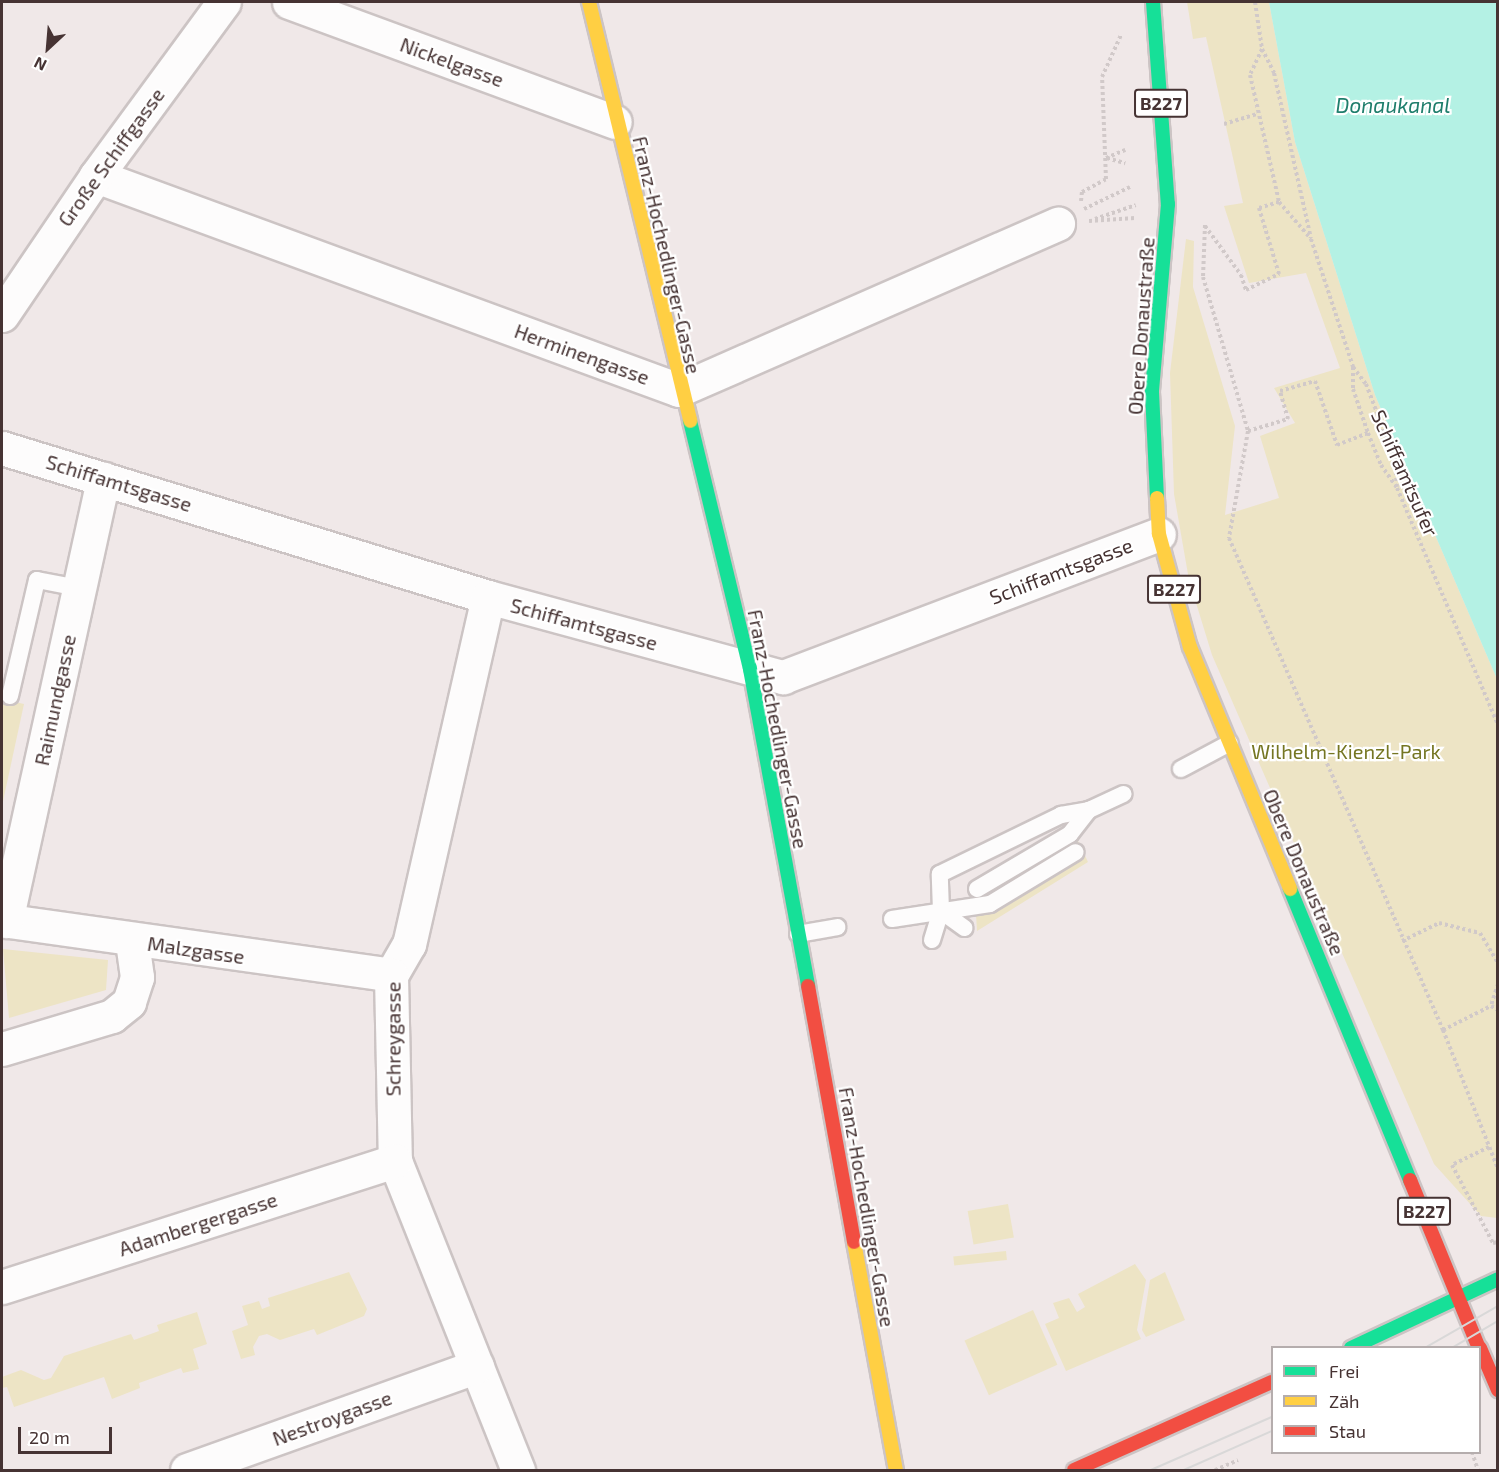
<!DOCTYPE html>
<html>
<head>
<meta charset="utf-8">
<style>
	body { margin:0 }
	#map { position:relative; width:1499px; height:1472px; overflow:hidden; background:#f0e8e8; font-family:"Exo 2",sans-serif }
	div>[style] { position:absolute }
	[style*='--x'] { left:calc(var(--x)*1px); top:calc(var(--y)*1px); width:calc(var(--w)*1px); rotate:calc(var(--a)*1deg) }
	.green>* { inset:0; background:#ede4c5; transform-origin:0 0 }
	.water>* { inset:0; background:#b4f1e4 }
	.path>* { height:4px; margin-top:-2px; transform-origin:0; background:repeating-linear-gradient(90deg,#d1c9c9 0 3px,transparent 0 6px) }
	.roads { filter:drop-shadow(2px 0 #ccc4c4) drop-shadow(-2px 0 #ccc4c4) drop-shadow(0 2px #ccc4c4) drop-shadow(0 -2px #ccc4c4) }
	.lane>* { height:16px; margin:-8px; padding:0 8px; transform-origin:8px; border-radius:8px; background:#fdfcfc }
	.street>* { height:33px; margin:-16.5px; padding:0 16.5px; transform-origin:16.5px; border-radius:16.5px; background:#fdfcfc }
	.fast>* { height:14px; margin:-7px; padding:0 7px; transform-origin:7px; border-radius:7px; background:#16e098 }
	.slow>* { height:14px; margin:-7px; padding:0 7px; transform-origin:7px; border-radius:7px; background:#ffcf43 }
	.jam>* { height:14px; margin:-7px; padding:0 7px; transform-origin:7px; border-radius:7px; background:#f24e42 }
	.tram>* { height:1.5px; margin:-0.75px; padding:0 0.75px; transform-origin:0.75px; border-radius:0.75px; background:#d9d8d8 }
	span { translate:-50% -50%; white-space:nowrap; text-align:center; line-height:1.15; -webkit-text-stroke:4.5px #fff; paint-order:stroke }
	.shield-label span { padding:2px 4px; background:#fff; border:2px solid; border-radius:4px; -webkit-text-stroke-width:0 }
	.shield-label { font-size:18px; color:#463333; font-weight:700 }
	.street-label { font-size:20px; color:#463333 }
	.park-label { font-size:20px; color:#757622 }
	.water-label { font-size:21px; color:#1f7e6c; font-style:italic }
	.frame { position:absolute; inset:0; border:3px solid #463333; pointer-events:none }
	.legend { position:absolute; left:1271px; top:1346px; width:210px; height:108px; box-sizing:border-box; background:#fff; border:2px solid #b5adad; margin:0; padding:8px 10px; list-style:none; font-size:18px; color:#463333 }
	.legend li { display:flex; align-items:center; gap:12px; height:30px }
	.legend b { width:30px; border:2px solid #b5adad }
	.north { position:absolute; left:18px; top:18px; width:60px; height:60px; -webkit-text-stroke:4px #fff; paint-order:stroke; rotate:206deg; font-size:16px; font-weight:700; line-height:24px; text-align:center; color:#463333 }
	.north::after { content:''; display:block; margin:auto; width:21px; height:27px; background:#463333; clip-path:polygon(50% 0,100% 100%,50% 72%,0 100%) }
	.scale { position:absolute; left:18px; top:1427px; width:94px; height:27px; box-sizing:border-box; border:3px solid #463333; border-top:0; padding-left:8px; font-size:18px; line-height:21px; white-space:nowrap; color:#463333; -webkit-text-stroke:4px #fff; paint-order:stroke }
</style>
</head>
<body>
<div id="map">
	<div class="green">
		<div style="clip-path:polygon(1187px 2px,1269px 2px,1295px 142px,1375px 395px,1497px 679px,1497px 1218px,1481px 1216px,1434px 1164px,1212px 655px,1189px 580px,1174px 494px,1170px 373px,1186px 239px,1194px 241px,1193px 287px,1235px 426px,1225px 515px,1279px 498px,1260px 436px,1295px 423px,1274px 388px,1340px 368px,1306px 273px,1249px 283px,1224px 206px,1243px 203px,1206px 37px,1193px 39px)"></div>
		<div style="clip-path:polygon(2px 699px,24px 704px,2px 806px)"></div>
		<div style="clip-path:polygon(1078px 841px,1088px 862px,977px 931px,976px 914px,1000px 910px,1079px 859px,1071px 844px)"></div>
		<div style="clip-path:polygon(3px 949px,108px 960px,106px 990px,9px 1018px)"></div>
		<div style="left:1008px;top:1204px;width:34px;height:41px;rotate:80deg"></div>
		<div style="left:1006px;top:1251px;width:9px;height:53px;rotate:84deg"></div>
		<div style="clip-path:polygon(1135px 1264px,1146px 1280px,1137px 1330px,1141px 1339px,1066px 1371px,1045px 1324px,1059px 1318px,1053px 1303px,1069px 1298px,1077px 1312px,1085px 1307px,1078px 1294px)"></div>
		<div style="clip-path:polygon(349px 1272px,367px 1309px,364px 1316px,317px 1335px,314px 1329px,280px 1340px,267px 1334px,259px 1336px,253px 1347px,255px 1355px,241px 1359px,232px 1331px,248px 1325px,242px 1306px,259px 1301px,262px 1309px,270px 1306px,268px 1298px)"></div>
		<div style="clip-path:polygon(1165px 1272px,1185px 1320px,1146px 1337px,1142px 1330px,1150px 1280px)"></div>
		<div style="left:1033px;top:1310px;width:60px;height:75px;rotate:66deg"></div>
		<div style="clip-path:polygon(197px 1312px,207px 1344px,193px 1349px,199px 1369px,183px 1373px,181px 1368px,139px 1383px,140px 1388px,112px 1399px,104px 1377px,14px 1407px,7px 1387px,2px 1388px,2px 1377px,21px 1370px,44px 1380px,51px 1378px,64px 1356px,131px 1334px,134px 1340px,159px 1331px,157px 1325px)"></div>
	</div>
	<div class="water">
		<div style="clip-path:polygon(1269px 2px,1497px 2px,1497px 679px,1375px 395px,1295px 142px)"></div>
	</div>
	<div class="path">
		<div style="--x:1255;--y:2;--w:48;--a:81.5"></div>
		<div style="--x:1262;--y:49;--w:29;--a:115"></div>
		<div style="--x:1250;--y:75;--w:130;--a:77.1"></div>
		<div style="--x:1279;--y:202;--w:49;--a:49.1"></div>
		<div style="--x:1311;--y:239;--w:135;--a:71.8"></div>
		<div style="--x:1353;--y:367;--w:22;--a:90"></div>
		<div style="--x:1353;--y:389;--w:46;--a:71.2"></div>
		<div style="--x:1368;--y:433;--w:35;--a:68"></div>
		<div style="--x:1381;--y:465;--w:28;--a:55"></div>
		<div style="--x:1397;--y:488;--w:258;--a:66.9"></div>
		<div style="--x:1262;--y:49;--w:27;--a:63"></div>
		<div style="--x:1274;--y:73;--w:169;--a:77.4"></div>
		<div style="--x:1224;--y:124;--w:34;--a:-17"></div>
		<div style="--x:1106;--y:158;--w:21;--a:-23"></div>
		<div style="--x:1107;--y:158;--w:19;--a:16"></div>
		<div style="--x:1081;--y:201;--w:9;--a:-84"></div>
		<div style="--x:1082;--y:192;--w:27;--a:-28"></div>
		<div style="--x:1106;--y:179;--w:102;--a:-92.2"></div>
		<div style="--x:1102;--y:77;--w:46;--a:-65.7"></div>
		<div style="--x:1084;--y:209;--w:51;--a:-25.6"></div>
		<div style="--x:1095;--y:219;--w:43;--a:-18.9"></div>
		<div style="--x:1089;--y:221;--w:46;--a:-3.7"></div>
		<div style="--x:1205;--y:225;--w:52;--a:92.2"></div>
		<div style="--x:1203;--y:277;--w:160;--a:73.7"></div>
		<div style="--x:1248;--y:431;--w:109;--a:100.1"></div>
		<div style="--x:1229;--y:538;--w:537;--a:66.49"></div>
		<div style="--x:1443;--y:1030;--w:149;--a:68.4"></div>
		<div style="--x:1205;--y:226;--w:61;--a:53.7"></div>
		<div style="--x:1241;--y:275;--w:16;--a:72"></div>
		<div style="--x:1246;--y:290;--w:37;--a:-26"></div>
		<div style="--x:1279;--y:274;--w:69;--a:-106.9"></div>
		<div style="--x:1259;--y:208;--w:21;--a:-17"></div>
		<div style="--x:1353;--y:367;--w:21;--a:53"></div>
		<div style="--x:1366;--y:384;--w:81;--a:69.1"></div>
		<div style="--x:1395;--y:460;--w:27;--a:86"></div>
		<div style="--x:1248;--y:431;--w:42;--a:-16.7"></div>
		<div style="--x:1288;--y:419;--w:29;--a:-106"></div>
		<div style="--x:1280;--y:391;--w:36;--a:-16"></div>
		<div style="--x:1315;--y:381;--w:68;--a:71"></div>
		<div style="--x:1337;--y:445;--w:33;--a:-21"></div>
		<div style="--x:1402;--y:941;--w:41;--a:-25.9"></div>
		<div style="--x:1439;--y:923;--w:42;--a:13.7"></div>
		<div style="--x:1480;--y:933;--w:35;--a:59"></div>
		<div style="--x:1498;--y:984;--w:23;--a:108"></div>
		<div style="--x:1491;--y:1006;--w:8;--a:30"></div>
		<div style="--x:1443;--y:1030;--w:54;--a:-26.6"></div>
		<div style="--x:1489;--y:1147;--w:41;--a:154.1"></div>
		<div style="--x:1452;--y:1165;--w:88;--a:62.3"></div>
		<div style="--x:1493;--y:1243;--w:5;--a:-11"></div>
		<div style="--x:1472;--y:1452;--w:19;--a:72"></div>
		<div style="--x:1215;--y:1470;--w:25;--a:-23"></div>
	</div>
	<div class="roads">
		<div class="lane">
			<div style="--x:10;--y:696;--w:119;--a:-76.9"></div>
			<div style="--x:37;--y:580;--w:43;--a:10.8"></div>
			<div style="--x:1181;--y:769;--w:55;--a:-28"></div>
			<div style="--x:977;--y:889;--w:108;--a:-30.6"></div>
			<div style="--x:1070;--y:834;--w:31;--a:-52"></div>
			<div style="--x:1089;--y:810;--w:38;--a:-25"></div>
			<div style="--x:941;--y:911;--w:29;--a:36"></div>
			<div style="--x:892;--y:919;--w:99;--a:-8.7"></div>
			<div style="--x:990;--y:904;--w:100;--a:-31.2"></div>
			<div style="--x:798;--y:934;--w:40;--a:-10"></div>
			<div style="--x:932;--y:940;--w:30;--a:-73"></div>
			<div style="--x:941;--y:911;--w:37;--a:-92"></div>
			<div style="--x:940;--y:874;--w:135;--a:-26"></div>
			<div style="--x:1061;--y:815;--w:28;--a:-10"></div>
		</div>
		<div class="street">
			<div style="--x:289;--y:2;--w:347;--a:20.2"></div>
			<div style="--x:96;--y:176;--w:621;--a:20.16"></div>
			<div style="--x:679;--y:390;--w:414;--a:-23.7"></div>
			<div style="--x:2;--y:315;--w:168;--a:-55.9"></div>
			<div style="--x:96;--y:176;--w:216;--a:-53.7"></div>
			<div style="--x:2;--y:448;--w:508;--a:17.04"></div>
			<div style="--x:488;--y:597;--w:306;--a:15.2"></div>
			<div style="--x:783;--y:677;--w:402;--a:-20.8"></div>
			<div style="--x:488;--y:597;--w:356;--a:102.8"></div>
			<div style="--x:409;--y:944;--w:36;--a:120"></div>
			<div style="--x:391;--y:975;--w:186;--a:88.8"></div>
			<div style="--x:395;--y:1161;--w:333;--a:68.3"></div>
			<div style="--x:2;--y:920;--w:393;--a:8"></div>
			<div style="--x:6;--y:921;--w:453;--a:-77.6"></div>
			<div style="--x:2;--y:1049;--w:115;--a:-16.7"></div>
			<div style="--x:112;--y:1016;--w:22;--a:-39"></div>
			<div style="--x:129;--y:1002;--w:26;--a:-72"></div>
			<div style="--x:137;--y:977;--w:36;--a:-98"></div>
			<div style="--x:2;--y:1287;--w:413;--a:-17.8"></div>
			<div style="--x:187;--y:1470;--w:308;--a:-19.7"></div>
		</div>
		<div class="fast">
			<div style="--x:1153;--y:2;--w:203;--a:85.8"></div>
			<div style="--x:1168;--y:204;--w:189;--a:94.9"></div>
			<div style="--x:1152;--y:392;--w:106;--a:87.3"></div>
			<div style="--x:690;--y:421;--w:255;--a:76.4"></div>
			<div style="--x:750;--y:669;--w:322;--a:79.6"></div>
			<div style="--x:1290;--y:889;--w:315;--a:67.6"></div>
			<div style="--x:1351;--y:1348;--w:162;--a:-25.1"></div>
		</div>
		<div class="slow">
			<div style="--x:589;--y:2;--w:431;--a:76.4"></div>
			<div style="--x:1157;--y:498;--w:36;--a:87"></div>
			<div style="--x:1159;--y:534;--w:117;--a:74.7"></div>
			<div style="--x:1190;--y:647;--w:262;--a:67.5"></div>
			<div style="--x:854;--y:1242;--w:232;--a:79.6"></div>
		</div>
		<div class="jam">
			<div style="--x:808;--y:986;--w:260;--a:79.8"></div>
			<div style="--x:1410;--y:1180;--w:182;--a:67.7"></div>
			<div style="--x:1480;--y:1348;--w:46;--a:66.8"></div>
			<div style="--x:1074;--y:1470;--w:217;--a:-24"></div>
		</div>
	</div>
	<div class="tram">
		<div style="--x:1425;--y:1348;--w:84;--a:-29.9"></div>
		<div style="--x:1452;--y:1348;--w:53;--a:-30.4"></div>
		<div style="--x:1151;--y:1470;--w:132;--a:-23.7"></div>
		<div style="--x:1184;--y:1470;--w:96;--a:-23.9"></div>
	</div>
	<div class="shield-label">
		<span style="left:1161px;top:103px">B227</span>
		<span style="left:1174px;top:589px">B227</span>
		<span style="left:1424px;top:1211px">B227</span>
	</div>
	<div class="street-label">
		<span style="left:452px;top:62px;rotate:20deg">Nickelgasse</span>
		<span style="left:111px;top:157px;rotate:-54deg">Große Schiffgasse</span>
		<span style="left:667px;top:255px;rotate:77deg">Franz-Hochedlinger-Gasse</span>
		<span style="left:1141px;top:326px;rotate:-86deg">Obere Donaustraße</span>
		<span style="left:582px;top:354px;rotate:20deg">Herminengasse</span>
		<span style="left:1405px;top:473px;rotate:66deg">Schiffamtsufer</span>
		<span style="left:119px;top:483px;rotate:17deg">Schiffamtsgasse</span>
		<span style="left:1061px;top:571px;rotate:-21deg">Schiffamtsgasse</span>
		<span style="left:584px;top:624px;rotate:15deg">Schiffamtsgasse</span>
		<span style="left:55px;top:700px;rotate:-78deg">Raimundgasse</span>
		<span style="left:778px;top:729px;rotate:79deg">Franz-Hochedlinger-Gasse</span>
		<span style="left:1304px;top:872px;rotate:67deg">Obere Donaustraße</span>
		<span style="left:196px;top:950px;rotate:8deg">Malzgasse</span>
		<span style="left:393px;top:1039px;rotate:-90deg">Schreygasse</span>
		<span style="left:867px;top:1207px;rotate:80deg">Franz-Hochedlinger-Gasse</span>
		<span style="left:198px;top:1224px;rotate:-18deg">Adambergergasse</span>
		<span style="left:332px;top:1418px;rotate:-20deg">Nestroygasse</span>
	</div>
	<div class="park-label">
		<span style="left:1346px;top:751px">Wilhelm-Kienzl-Park</span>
	</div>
	<div class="water-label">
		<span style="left:1393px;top:105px">Donaukanal</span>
	</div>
	<div class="frame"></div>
	<ul class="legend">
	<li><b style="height:8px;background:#16e098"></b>Frei</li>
	<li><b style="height:8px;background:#ffcf43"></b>Zäh</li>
	<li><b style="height:8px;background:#f24e42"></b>Stau</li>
	</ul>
	<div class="north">N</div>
	<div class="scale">20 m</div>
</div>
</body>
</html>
